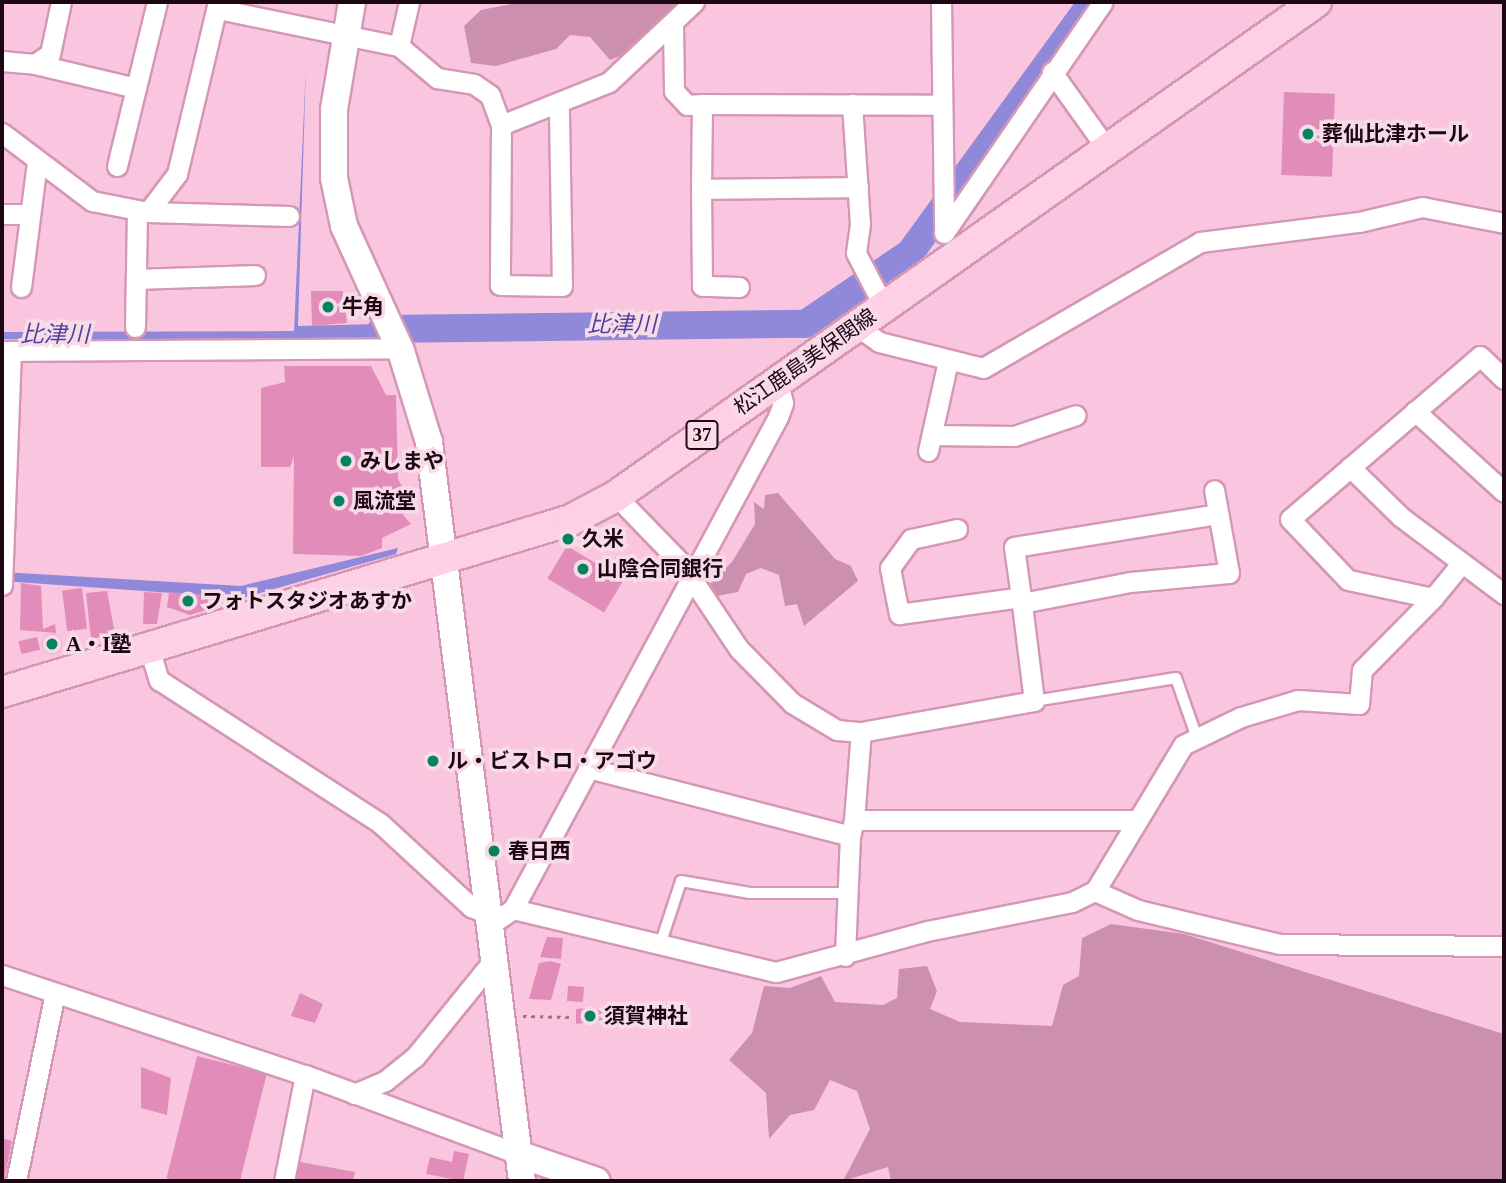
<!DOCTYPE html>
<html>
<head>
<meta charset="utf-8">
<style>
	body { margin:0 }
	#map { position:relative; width:1506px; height:1183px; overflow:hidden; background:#fac6df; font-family:"Times New Roman","Noto Sans JP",serif }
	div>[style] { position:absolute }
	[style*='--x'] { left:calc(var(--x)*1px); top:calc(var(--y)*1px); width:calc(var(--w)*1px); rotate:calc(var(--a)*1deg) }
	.green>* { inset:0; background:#cd8faf }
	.water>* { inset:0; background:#9088d8 }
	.river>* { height:28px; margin:-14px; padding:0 14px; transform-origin:14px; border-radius:14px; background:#9088d8 }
	.building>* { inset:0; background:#e18cb9; transform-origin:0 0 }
	.round { border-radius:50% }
	.path>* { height:2.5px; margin-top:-1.25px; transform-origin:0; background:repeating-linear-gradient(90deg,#987285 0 3.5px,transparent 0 8.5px) }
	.roads { filter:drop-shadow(2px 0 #d597b6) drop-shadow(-2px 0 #d597b6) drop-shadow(0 2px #d597b6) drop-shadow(0 -2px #d597b6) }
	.lane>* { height:10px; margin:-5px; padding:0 5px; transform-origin:5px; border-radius:5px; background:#fff }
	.street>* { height:19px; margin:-9.5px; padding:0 9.5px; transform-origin:9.5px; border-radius:9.5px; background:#fff }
	.secondary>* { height:26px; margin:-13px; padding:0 13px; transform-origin:13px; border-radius:13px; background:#fff }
	.primary>* { height:30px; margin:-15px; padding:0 15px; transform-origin:15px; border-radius:15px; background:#fdd0e6 }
	.dots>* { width:19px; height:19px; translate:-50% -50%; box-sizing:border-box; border:4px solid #f7dce8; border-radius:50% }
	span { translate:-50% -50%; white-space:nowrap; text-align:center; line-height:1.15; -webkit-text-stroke:7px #f7dce8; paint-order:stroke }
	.shield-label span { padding:2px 5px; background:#f7dce8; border:2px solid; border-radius:5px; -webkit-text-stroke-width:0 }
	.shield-label { font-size:19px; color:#1c0713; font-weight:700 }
	.poi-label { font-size:21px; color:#1c0713; font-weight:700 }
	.left { translate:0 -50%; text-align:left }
	.street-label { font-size:21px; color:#1c0713 }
	.water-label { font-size:23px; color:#513f9e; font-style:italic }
	.frame { position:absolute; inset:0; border:4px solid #1c0713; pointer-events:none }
</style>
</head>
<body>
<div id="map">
	<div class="green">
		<div style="clip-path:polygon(522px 2px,682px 2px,640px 48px,610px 60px,590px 37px,570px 35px,556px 49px,496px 66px,471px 63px,464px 26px,481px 10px)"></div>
		<div style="clip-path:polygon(778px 493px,835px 559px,851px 566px,858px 581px,804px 626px,797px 604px,785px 606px,779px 575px,761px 568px,746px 574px,738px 592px,717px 596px,707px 587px,732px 562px,755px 524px,754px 502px,764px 509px,765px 495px)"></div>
		<div style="clip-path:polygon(1111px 924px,1184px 934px,1504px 1034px,1504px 1181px,891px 1181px,888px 1167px,843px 1181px,870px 1129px,857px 1091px,830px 1080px,814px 1110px,790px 1115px,769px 1139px,766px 1093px,729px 1060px,752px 1033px,764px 986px,790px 988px,821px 976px,835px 1002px,883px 1005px,897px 998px,899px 969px,927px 966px,937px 991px,930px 1009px,960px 1022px,1052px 1026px,1063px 985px,1079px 976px,1082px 938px)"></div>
	</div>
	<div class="water">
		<div style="clip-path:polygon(306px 66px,298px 326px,417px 323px,425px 341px,2px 339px,2px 332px,294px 331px)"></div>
		<div style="clip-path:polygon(398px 548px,396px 554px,243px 598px,2px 581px,2px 572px,241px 586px)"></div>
	</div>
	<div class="river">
		<div style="--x:382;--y:329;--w:423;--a:-0.7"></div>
		<div style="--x:805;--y:324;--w:127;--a:-34.1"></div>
		<div style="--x:910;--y:253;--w:301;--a:-54"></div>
	</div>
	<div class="building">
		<div style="left:1284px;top:92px;width:51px;height:83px;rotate:2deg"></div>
		<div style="clip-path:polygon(311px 291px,343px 291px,347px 323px,312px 326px)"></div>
		<div style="clip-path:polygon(284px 366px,371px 366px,386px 395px,396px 395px,398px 479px,412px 506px,403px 515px,411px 524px,382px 538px,382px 548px,361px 556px,293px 554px,294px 456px,290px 467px,261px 467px,261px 388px,285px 382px)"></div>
		<div style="left:567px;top:546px;width:66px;height:38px;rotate:31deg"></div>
		<div style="clip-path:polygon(21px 583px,41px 586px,43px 629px,55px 624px,56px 633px,20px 630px)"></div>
		<div style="left:82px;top:588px;width:41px;height:20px;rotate:83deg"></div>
		<div style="clip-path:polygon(107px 591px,115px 634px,91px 639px,86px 593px)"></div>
		<div style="clip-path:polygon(144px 592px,162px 593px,157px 624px,143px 624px)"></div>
		<div style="clip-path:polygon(169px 592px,207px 595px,209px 609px,190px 615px,167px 607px)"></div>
		<div class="round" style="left:42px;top:634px;width:20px;height:20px"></div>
		<div style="left:37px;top:637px;width:13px;height:19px;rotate:77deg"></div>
		<div style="clip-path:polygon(547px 937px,563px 938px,561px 959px,540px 957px)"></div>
		<div style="clip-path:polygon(550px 961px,561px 964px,551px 1000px,529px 999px,539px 963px)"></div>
		<div style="left:568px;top:986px;width:16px;height:15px;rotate:4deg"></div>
		<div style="clip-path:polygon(300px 993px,323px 1004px,315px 1023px,291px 1016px)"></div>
		<div style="clip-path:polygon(588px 1008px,603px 1011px,603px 1020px,576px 1024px,576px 1009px)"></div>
		<div style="left:197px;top:1056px;width:72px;height:126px;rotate:14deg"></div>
		<div style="clip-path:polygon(141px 1067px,171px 1078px,167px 1115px,141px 1108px)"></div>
		<div style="clip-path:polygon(2px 1138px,12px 1141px,4px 1181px,2px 1181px)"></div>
		<div style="clip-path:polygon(454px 1151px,469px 1154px,463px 1181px,426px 1174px,430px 1157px,452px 1162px)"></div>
		<div style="clip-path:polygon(295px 1161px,355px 1172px,353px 1181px,291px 1181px)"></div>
	</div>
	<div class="path">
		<div style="--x:523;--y:1016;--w:51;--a:1.1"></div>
	</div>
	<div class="roads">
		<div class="lane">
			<div style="--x:1034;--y:701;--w:144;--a:-9.2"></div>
			<div style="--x:1176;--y:678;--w:64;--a:70.7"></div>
			<div style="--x:660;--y:945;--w:67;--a:-71.8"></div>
			<div style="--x:681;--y:881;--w:70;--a:9.9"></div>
			<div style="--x:750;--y:893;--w:95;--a:0"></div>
		</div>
		<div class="street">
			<div style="--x:941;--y:2;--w:229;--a:89.2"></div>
			<div style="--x:218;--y:9;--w:185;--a:11.6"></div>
			<div style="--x:399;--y:46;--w:50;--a:40.1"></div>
			<div style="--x:437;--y:78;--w:37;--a:9"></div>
			<div style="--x:474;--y:84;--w:19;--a:35"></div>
			<div style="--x:490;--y:95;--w:32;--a:70"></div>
			<div style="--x:501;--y:125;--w:160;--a:90.4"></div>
			<div style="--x:500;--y:285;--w:62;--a:0.9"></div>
			<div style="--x:562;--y:286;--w:179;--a:-91"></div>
			<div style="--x:673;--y:26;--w:65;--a:89.1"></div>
			<div style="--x:674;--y:91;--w:19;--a:47"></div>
			<div style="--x:687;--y:105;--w:15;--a:-4"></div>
			<div style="--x:702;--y:104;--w:85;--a:90.7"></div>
			<div style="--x:399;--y:46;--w:45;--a:-77.2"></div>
			<div style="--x:2;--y:61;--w:33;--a:5"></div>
			<div style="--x:35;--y:64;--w:18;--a:-34"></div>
			<div style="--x:50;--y:54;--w:53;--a:-78.1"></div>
			<div style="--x:35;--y:64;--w:104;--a:13.4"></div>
			<div style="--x:1052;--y:72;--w:95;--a:54.5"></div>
			<div style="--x:702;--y:104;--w:239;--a:0.2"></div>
			<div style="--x:852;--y:104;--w:120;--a:86.2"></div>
			<div style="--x:860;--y:224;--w:29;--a:98"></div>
			<div style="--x:856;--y:253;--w:61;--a:62.6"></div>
			<div style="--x:501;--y:125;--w:116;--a:-21.7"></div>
			<div style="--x:609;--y:82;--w:117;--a:-43.3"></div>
			<div style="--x:2;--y:133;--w:113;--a:37.1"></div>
			<div style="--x:92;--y:201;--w:57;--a:11.1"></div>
			<div style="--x:148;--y:212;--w:48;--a:-52.7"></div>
			<div style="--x:177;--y:174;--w:177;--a:-76.6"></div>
			<div style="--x:117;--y:166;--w:169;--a:-76.3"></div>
			<div style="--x:148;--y:212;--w:141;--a:1.6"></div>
			<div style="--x:2;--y:214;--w:28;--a:0"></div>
			<div style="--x:944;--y:233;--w:280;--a:-55.5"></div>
			<div style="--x:136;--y:279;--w:119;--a:-1.9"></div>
			<div style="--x:21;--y:287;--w:126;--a:-82.7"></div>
			<div style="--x:739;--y:287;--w:37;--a:-178"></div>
			<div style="--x:702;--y:286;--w:97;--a:-90.6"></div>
			<div style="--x:701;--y:189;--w:157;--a:-0.7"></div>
			<div style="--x:857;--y:326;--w:27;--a:36"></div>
			<div style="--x:879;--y:342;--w:107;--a:14"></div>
			<div style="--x:983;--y:368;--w:251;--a:-30.1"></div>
			<div style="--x:1200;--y:242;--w:160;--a:-7.2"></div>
			<div style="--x:1359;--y:222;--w:65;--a:-13.4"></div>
			<div style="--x:1422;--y:207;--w:84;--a:11"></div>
			<div style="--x:135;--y:327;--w:115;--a:-89"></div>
			<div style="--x:2;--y:351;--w:397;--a:-0.4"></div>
			<div style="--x:1415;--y:411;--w:120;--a:42.3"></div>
			<div style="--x:932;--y:435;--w:82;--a:0.7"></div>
			<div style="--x:1014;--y:436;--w:65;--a:-18.7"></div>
			<div style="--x:928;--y:451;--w:92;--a:-77.5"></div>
			<div style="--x:1350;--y:467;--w:71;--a:44.4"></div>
			<div style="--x:1401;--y:517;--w:129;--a:36.8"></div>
			<div style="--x:616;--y:496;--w:95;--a:45.9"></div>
			<div style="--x:682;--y:564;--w:102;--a:56.2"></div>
			<div style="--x:739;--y:649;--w:76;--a:45.5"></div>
			<div style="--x:792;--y:703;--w:52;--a:31"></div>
			<div style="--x:837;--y:730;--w:24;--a:5"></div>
			<div style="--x:861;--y:732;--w:176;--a:-10.2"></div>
			<div style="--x:1034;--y:701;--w:105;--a:-97.1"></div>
			<div style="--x:957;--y:529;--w:47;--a:167.7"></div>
			<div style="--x:911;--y:539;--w:36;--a:126"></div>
			<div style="--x:890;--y:568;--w:47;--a:78.9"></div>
			<div style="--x:899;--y:614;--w:123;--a:-7.9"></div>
			<div style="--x:1021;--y:597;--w:50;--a:-98"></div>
			<div style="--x:1014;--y:547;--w:207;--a:-9.2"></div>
			<div style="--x:2;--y:585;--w:234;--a:-87.8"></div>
			<div style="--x:1433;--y:598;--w:43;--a:-50.7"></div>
			<div style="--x:1022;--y:603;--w:110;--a:-11"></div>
			<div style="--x:1130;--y:582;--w:99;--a:-5.2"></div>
			<div style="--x:1229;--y:573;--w:84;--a:-100.2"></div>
			<div style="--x:149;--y:648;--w:34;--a:73"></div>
			<div style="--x:159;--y:680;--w:263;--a:32.9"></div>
			<div style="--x:380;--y:823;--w:124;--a:42.7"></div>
			<div style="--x:471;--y:907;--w:16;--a:22"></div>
			<div style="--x:588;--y:768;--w:271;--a:14.5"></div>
			<div style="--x:850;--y:836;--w:120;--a:92.4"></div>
			<div style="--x:854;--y:820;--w:88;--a:-85.5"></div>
			<div style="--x:850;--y:836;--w:16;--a:-76"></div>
			<div style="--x:854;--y:820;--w:281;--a:0"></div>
			<div style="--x:1095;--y:891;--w:170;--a:-58.9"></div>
			<div style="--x:1183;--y:745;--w:64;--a:-25.8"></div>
			<div style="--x:1241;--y:717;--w:59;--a:-16.6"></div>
			<div style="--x:1298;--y:700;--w:61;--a:3.8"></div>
			<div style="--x:1359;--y:704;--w:34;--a:-85"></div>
			<div style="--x:1362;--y:670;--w:101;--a:-45.4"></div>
			<div style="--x:1433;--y:598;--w:87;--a:-168"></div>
			<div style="--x:1348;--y:580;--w:84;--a:-133.6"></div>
			<div style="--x:1290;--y:519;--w:250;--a:-40.6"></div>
			<div style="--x:1480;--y:356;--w:33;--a:44"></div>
			<div style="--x:513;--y:909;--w:270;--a:13.5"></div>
			<div style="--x:776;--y:972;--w:156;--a:-15.2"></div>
			<div style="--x:927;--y:931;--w:148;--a:-11.3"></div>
			<div style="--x:1072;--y:902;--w:25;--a:-26"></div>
			<div style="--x:1095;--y:891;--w:47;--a:23.8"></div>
			<div style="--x:1138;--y:910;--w:146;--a:13.5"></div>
			<div style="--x:1280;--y:944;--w:224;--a:0.5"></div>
			<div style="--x:488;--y:926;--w:30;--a:-34"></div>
			<div style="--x:513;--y:909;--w:559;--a:-61.69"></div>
			<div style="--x:778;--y:417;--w:15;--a:-70"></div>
			<div style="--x:783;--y:403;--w:22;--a:-103"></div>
			<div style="--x:2;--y:975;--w:319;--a:18.3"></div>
			<div style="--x:305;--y:1075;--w:227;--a:20.3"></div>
			<div style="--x:354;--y:1094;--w:34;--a:-23"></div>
			<div style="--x:385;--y:1081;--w:38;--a:-39"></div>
			<div style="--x:415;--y:1057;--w:122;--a:-51"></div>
			<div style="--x:16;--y:1181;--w:192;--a:-78.3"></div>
			<div style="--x:284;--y:1181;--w:108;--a:-78.8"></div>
		</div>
		<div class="secondary">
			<div style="--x:352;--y:2;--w:109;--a:99.5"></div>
			<div style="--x:334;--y:110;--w:68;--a:90"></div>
			<div style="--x:334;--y:178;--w:49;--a:78.2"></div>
			<div style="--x:344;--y:226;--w:137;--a:65.5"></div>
			<div style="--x:401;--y:351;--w:95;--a:72.9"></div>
			<div style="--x:429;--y:442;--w:745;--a:82.83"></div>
			<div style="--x:518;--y:1154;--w:83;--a:18.9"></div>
		</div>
		<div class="primary">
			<div style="--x:2;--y:692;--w:594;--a:-16.82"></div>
			<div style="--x:571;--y:520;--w:51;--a:-28.1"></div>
			<div style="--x:616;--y:496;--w:857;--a:-35.21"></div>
		</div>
	</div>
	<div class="dots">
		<div style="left:1308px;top:134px;background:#078261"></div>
		<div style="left:328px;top:307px;background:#078261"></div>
		<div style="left:346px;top:461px;background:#078261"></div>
		<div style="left:339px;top:501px;background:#078261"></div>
		<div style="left:568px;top:539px;background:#078261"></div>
		<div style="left:583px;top:569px;background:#078261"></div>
		<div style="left:188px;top:601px;background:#078261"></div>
		<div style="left:52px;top:644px;background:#078261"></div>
		<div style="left:433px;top:761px;background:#078261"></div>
		<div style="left:494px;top:851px;background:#078261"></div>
		<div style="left:590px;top:1016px;background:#078261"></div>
	</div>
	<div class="shield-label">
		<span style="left:702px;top:435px">37</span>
	</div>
	<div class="poi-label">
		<span class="left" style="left:1322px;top:134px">葬仙比津ホール</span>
		<span class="left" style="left:342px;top:307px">牛角</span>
		<span class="left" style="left:360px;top:461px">みしまや</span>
		<span class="left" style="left:353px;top:501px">風流堂</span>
		<span class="left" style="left:582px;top:539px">久米</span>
		<span class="left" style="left:597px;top:569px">山陰合同銀行</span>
		<span class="left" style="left:202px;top:601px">フォトスタジオあすか</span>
		<span class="left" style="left:66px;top:644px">A・I塾</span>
		<span class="left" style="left:447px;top:761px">ル・ビストロ・アゴウ</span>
		<span class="left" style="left:508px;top:851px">春日西</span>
		<span class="left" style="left:604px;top:1016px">須賀神社</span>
	</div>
	<div class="street-label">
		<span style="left:805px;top:362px;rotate:-35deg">松江鹿島美保関線</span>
	</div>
	<div class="water-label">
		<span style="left:622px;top:325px">比津川</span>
		<span style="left:55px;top:335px">比津川</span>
	</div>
	<div class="frame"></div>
</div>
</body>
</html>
